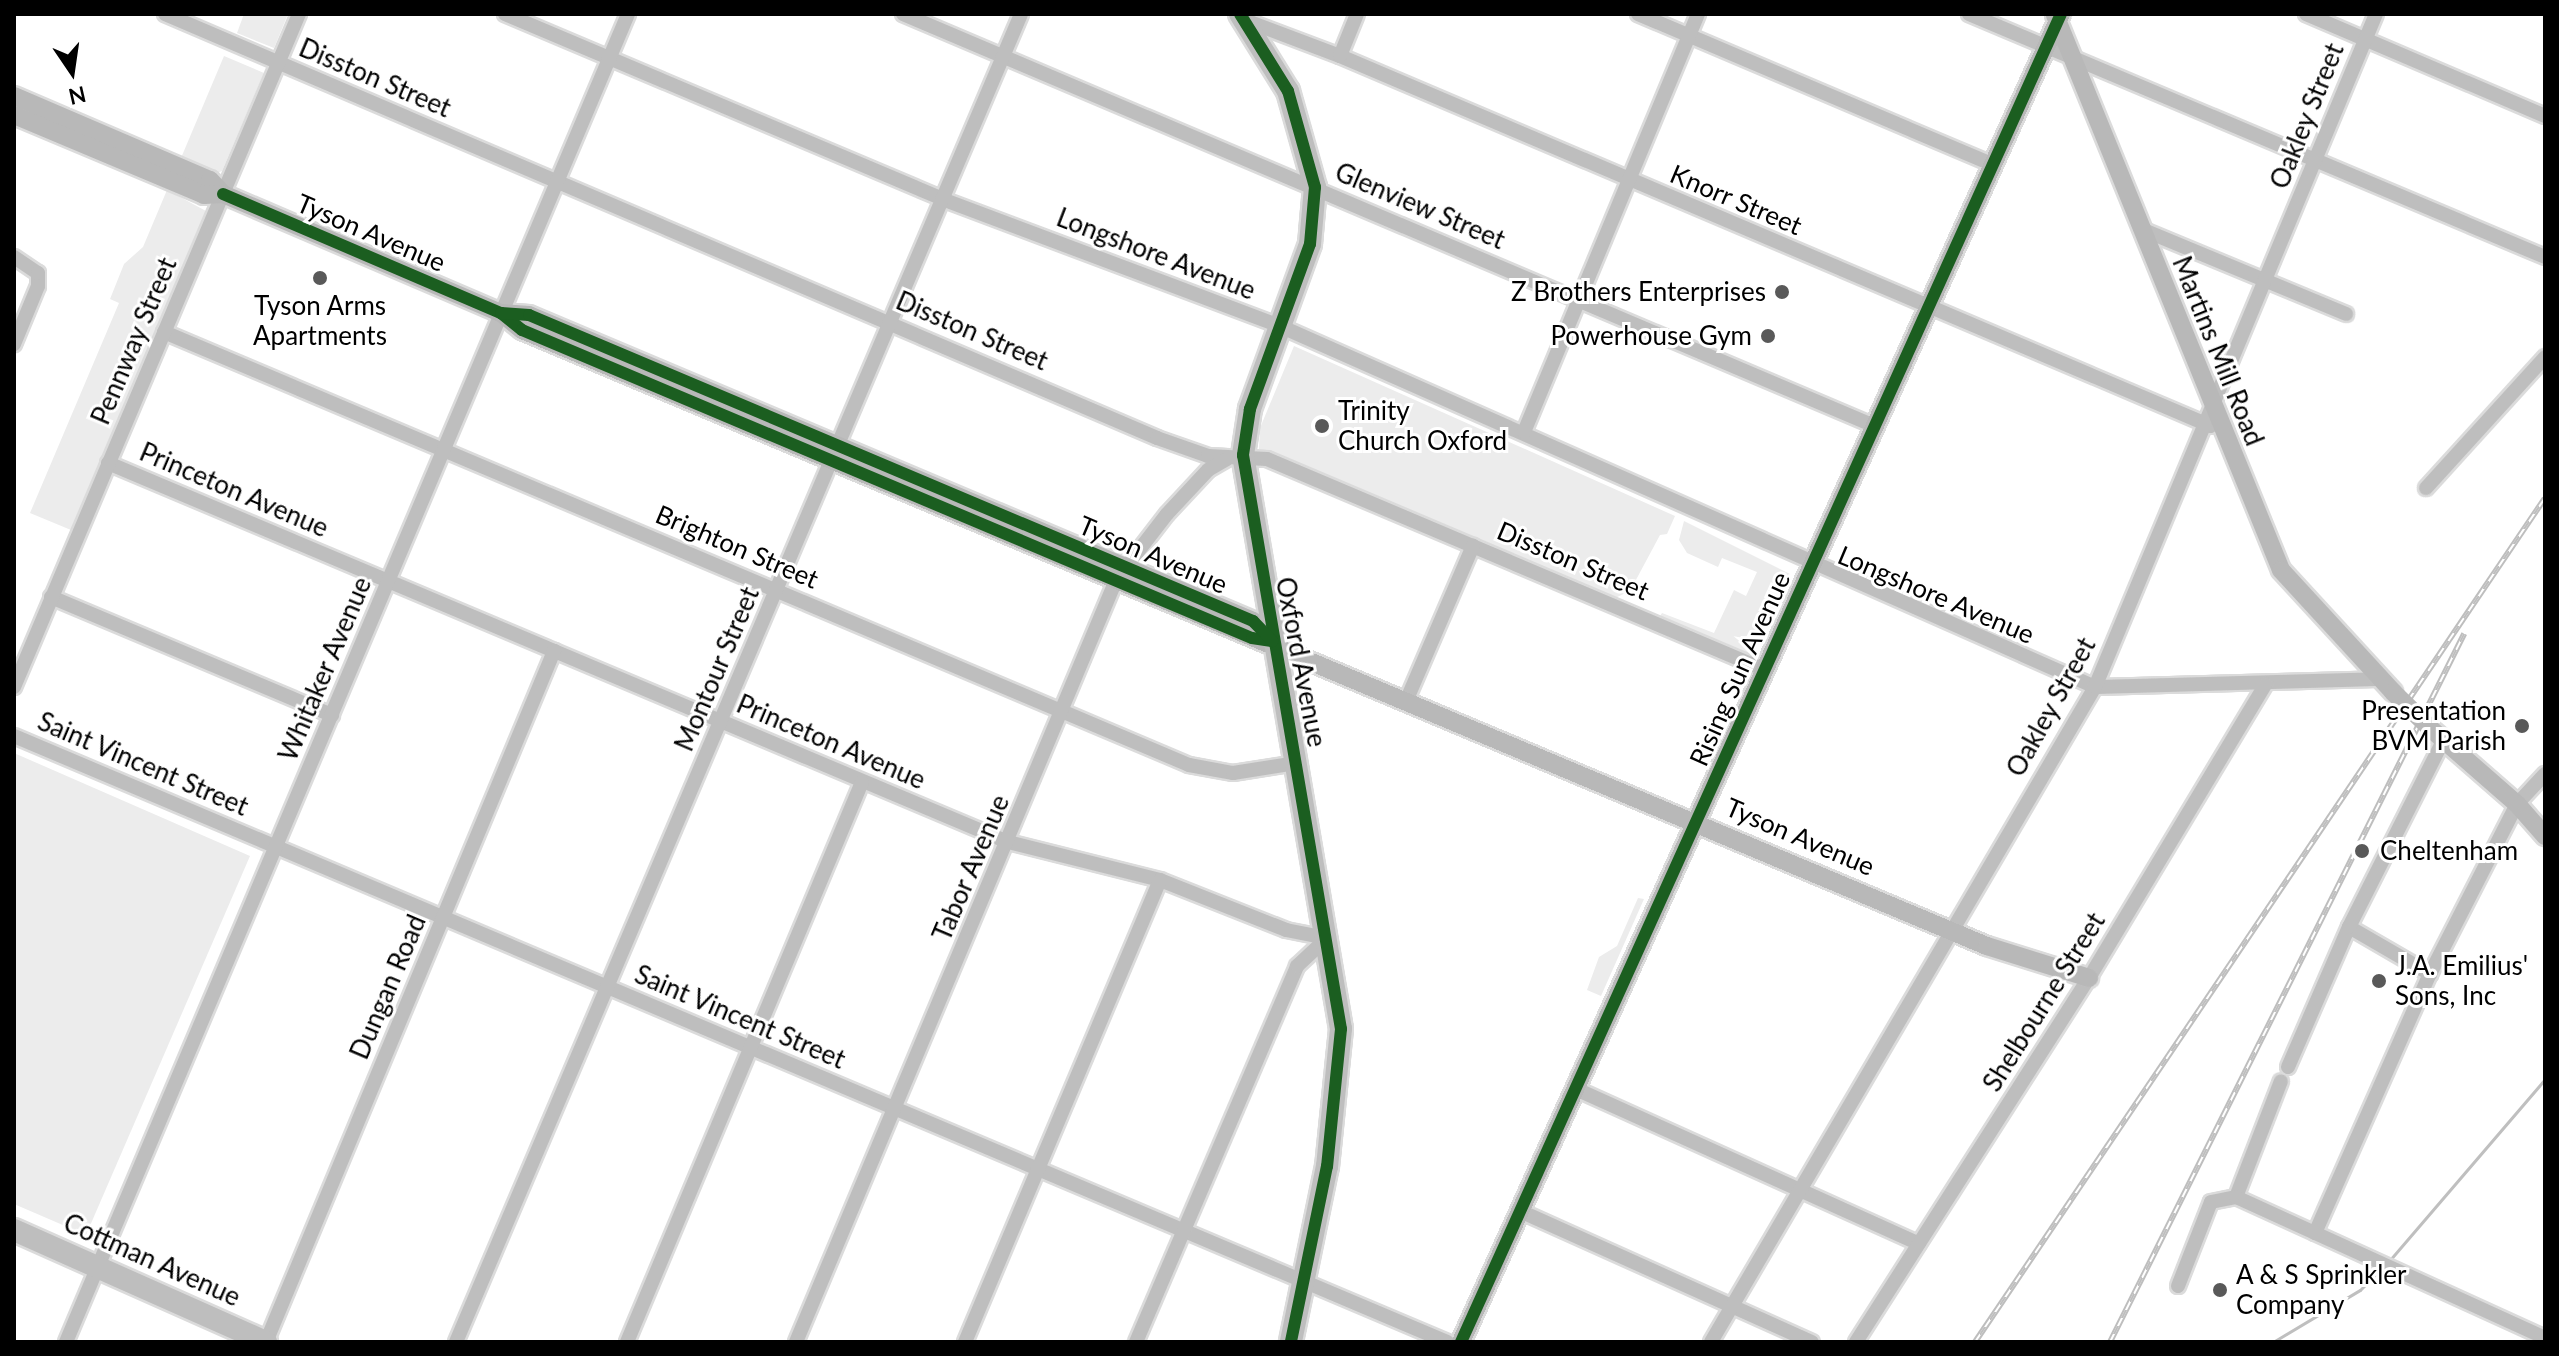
<!DOCTYPE html>
<html>
<head>
<meta charset="utf-8">
<style>
  body { margin:0 }
  #map { position:relative; width:2559px; height:1356px; overflow:hidden; background:#fff; font-family:Lato,sans-serif }
  div>[style] { position:absolute }
  .green>* { inset:0; background:#ececec }
  .stream>* { height:3px; margin:-1.5px; padding:0 1.5px; transform-origin:1.5px; border-radius:1.5px; background:#bfbfbf }
  .roads { filter:drop-shadow(2px 0 #dbdbdb) drop-shadow(-2px 0 #dbdbdb) drop-shadow(0 2px #dbdbdb) drop-shadow(0 -2px #dbdbdb) }
  .street>* { height:14px; margin:-7px; padding:0 7px; transform-origin:7px; border-radius:7px; background:#bebebe }
  .secondary>* { height:18px; margin:-9px; padding:0 9px; transform-origin:9px; border-radius:9px; background:#b8b8b8 }
  .primary>* { height:22px; margin:-11px; padding:0 11px; transform-origin:11px; border-radius:11px; background:#bebebe }
  .rail>* { height:6px; margin-top:-3px; transform-origin:0; background:repeating-linear-gradient(90deg,#fff 0 9px,#bebebe 0 18px); box-sizing:border-box; border-block:2px solid #bebebe }
  .secondary-bridge>* { height:18px; margin:-9px; padding:0 9px; transform-origin:9px; border-radius:9px; background:#b8b8b8 }
  .cycleway>* { height:12px; margin:-6px; padding:0 6px; transform-origin:6px; border-radius:6px; background:#1b5e20 }
  .dots>* { width:22px; height:22px; translate:-50% -50%; box-sizing:border-box; border:4px solid #fff; border-radius:50% }
  span { translate:-50% -50%; white-space:nowrap; text-align:center; line-height:1.15; -webkit-text-stroke:6px #fff; paint-order:stroke }
  .street-label { font-size:26px; color:#000 }
  .poi-label { font-size:26px; color:#000 }
  .right { translate:-100% -50%; text-align:right }
  .left { translate:0 -50%; text-align:left }
  .frame { position:absolute; inset:0; border:16px solid #000; pointer-events:none }
  .north { position:absolute; left:32px; top:32px; width:80px; height:80px; -webkit-text-stroke:6px #fff; paint-order:stroke; rotate:167deg; font-size:22px; font-weight:700; line-height:32px; text-align:center; color:#000 }
  .north::after { content:''; display:block; margin:auto; width:28px; height:36px; background:#000; clip-path:polygon(50% 0,100% 100%,50% 72%,0 100%) }
</style>
</head>
<body>
<div id="map">
  <div class="green">
    <div style="clip-path:polygon(244px 14px,288px 14px,274px 48px,237px 33px)"></div>
    <div style="clip-path:polygon(224px 56px,264px 73px,222px 171px,217px 173px,181px 158px)"></div>
    <div style="clip-path:polygon(167px 190px,206px 211px,71px 530px,30px 513px,119px 303px,110px 299px,124px 264px,143px 247px)"></div>
    <div style="clip-path:polygon(1294px 346px,1675px 516px,1667px 534px,1660px 535px,1630px 591px,1613px 599px,1259px 449px,1260px 428px)"></div>
    <div style="clip-path:polygon(1684px 521px,1790px 574px,1751px 658px,1658px 619px,1662px 613px,1714px 633px,1734px 590px,1746px 596px,1757px 572px,1722px 558px,1718px 567px,1687px 553px,1679px 540px)"></div>
    <div style="clip-path:polygon(14px 753px,250px 856px,86px 1235px,14px 1204px)"></div>
    <div style="clip-path:polygon(1638px 898px,1644px 899px,1601px 996px,1587px 990px,1599px 957px,1617px 946px)"></div>
  </div>
  <div class="stream">
    <div style="left:2389px;top:1261px;width:240px;rotate:-49.4deg"></div>
    <div style="left:2273px;top:1342px;width:101px;rotate:-30.9deg"></div>
    <div style="left:2360px;top:1290px;width:30px;rotate:-45deg"></div>
  </div>
  <div class="roads">
    <div class="street">
      <div style="left:165px;top:14px;width:1079px;rotate:23.14deg"></div>
      <div style="left:1157px;top:438px;width:54px;rotate:19.4deg"></div>
      <div style="left:1208px;top:456px;width:59px;rotate:2.9deg"></div>
      <div style="left:1267px;top:459px;width:541px;rotate:22.96deg"></div>
      <div style="left:505px;top:14px;width:475px;rotate:22.9deg"></div>
      <div style="left:942px;top:199px;width:363px;rotate:20.6deg"></div>
      <div style="left:1282px;top:327px;width:889px;rotate:23.88deg"></div>
      <div style="left:2095px;top:687px;width:284px;rotate:-1.6deg"></div>
      <div style="left:903px;top:14px;width:1053px;rotate:22.98deg"></div>
      <div style="left:1638px;top:14px;width:384px;rotate:23deg"></div>
      <div style="left:1969px;top:14px;width:625px;rotate:22.87deg"></div>
      <div style="left:2306px;top:14px;width:260px;rotate:23.1deg"></div>
      <div style="left:1242px;top:19px;width:105px;rotate:20.7deg"></div>
      <div style="left:1340px;top:56px;width:946px;rotate:23.02deg"></div>
      <div style="left:1340px;top:56px;width:45px;rotate:-68deg"></div>
      <div style="left:2141px;top:229px;width:222px;rotate:22.5deg"></div>
      <div style="left:14px;top:257px;width:29px;rotate:34deg"></div>
      <div style="left:38px;top:273px;width:13px;rotate:90deg"></div>
      <div style="left:38px;top:286px;width:63px;rotate:112.5deg"></div>
      <div style="left:164px;top:332px;width:1113px;rotate:22.9deg"></div>
      <div style="left:1189px;top:765px;width:45px;rotate:10.3deg"></div>
      <div style="left:1233px;top:773px;width:65px;rotate:-8.9deg"></div>
      <div style="left:1524px;top:432px;width:453px;rotate:-67.4deg"></div>
      <div style="left:108px;top:463px;width:977px;rotate:22.84deg"></div>
      <div style="left:1008px;top:842px;width:157px;rotate:14deg"></div>
      <div style="left:1160px;top:880px;width:136px;rotate:21.6deg"></div>
      <div style="left:1286px;top:930px;width:42px;rotate:11deg"></div>
      <div style="left:2426px;top:488px;width:177px;rotate:-47.7deg"></div>
      <div style="left:51px;top:597px;width:305px;rotate:22.8deg"></div>
      <div style="left:14px;top:687px;width:731px;rotate:-67.05deg"></div>
      <div style="left:1407px;top:699px;width:167px;rotate:-66.7deg"></div>
      <div style="left:14px;top:736px;width:1556px;rotate:22.92deg"></div>
      <div style="left:2349px;top:927px;width:94px;rotate:30.1deg"></div>
      <div style="left:2288px;top:1067px;width:153px;rotate:-66.5deg"></div>
      <div style="left:2349px;top:927px;width:208px;rotate:-63.2deg"></div>
      <div style="left:1576px;top:1089px;width:376px;rotate:24.3deg"></div>
      <div style="left:2236px;top:1197px;width:124px;rotate:-68.8deg"></div>
      <div style="left:1520px;top:1211px;width:320px;rotate:24.2deg"></div>
      <div style="left:2315px;top:1233px;width:283px;rotate:-66.1deg"></div>
      <div style="left:2430px;top:974px;width:191px;rotate:-62.9deg"></div>
      <div style="left:2517px;top:804px;width:41px;rotate:-47deg"></div>
      <div style="left:2178px;top:1286px;width:90px;rotate:-68.6deg"></div>
      <div style="left:2211px;top:1202px;width:25px;rotate:-11deg"></div>
      <div style="left:2236px;top:1197px;width:340px;rotate:24.5deg"></div>
      <div style="left:66px;top:1342px;width:1442px;rotate:-67.06deg"></div>
      <div style="left:266px;top:1342px;width:749px;rotate:-67.37deg"></div>
      <div style="left:456px;top:1342px;width:1443px;rotate:-66.95deg"></div>
      <div style="left:627px;top:1342px;width:607px;rotate:-67.23deg"></div>
      <div style="left:796px;top:1342px;width:826px;rotate:-67.22deg"></div>
      <div style="left:1116px;top:580px;width:83px;rotate:-52.3deg"></div>
      <div style="left:1167px;top:514px;width:60px;rotate:-47deg"></div>
      <div style="left:1208px;top:470px;width:22px;rotate:-30deg"></div>
      <div style="left:965px;top:1342px;width:501px;rotate:-67.12deg"></div>
      <div style="left:1136px;top:1342px;width:409px;rotate:-66.8deg"></div>
      <div style="left:1297px;top:966px;width:41px;rotate:-43deg"></div>
      <div style="left:1711px;top:1342px;width:759px;rotate:-59.62deg"></div>
      <div style="left:2095px;top:687px;width:729px;rotate:-67.34deg"></div>
      <div style="left:1856px;top:1342px;width:432px;rotate:-57.4deg"></div>
      <div style="left:2089px;top:978px;width:343px;rotate:-59deg"></div>
    </div>
    <div class="secondary">
      <div style="left:2055px;top:15px;width:599px;rotate:67.84deg"></div>
      <div style="left:2281px;top:570px;width:166px;rotate:47.4deg"></div>
      <div style="left:14px;top:96px;width:213px;rotate:23.2deg"></div>
      <div style="left:210px;top:180px;width:19px;rotate:47deg"></div>
      <div style="left:223px;top:194px;width:302px;rotate:23.2deg"></div>
      <div style="left:501px;top:313px;width:27px;rotate:39deg"></div>
      <div style="left:522px;top:330px;width:1589px;rotate:22.81deg"></div>
      <div style="left:1987px;top:946px;width:107px;rotate:17.4deg"></div>
      <div style="left:14px;top:115px;width:206px;rotate:22.8deg"></div>
      <div style="left:204px;top:195px;width:19px;rotate:-3deg"></div>
      <div style="left:501px;top:313px;width:28px;rotate:4deg"></div>
      <div style="left:529px;top:315px;width:786px;rotate:22.91deg"></div>
      <div style="left:1253px;top:621px;width:28px;rotate:46deg"></div>
      <div style="left:2431px;top:729px;width:114px;rotate:41.1deg"></div>
      <div style="left:2517px;top:804px;width:43px;rotate:48.8deg"></div>
      <div style="left:1461px;top:1342px;width:1457px;rotate:-65.69deg"></div>
    </div>
    <div class="primary">
      <div style="left:1240px;top:14px;width:91px;rotate:58.1deg"></div>
      <div style="left:1288px;top:91px;width:100px;rotate:74.3deg"></div>
      <div style="left:1315px;top:187px;width:57px;rotate:95deg"></div>
      <div style="left:1310px;top:244px;width:176px;rotate:110deg"></div>
      <div style="left:1250px;top:409px;width:47px;rotate:98.7deg"></div>
      <div style="left:1243px;top:455px;width:582px;rotate:80.31deg"></div>
      <div style="left:1341px;top:1029px;width:138px;rotate:95.8deg"></div>
      <div style="left:1327px;top:1166px;width:180px;rotate:101.6deg"></div>
      <div style="left:14px;top:1230px;width:276px;rotate:24deg"></div>
    </div>
  </div>
  <div class="rail">
    <div style="left:1975px;top:1342px;width:1018px;rotate:-55.97deg"></div>
    <div style="left:2110px;top:1342px;width:792px;rotate:-63.43deg"></div>
  </div>
  <div class="secondary-bridge">
    <div style="left:2393px;top:692px;width:53px;rotate:44.2deg"></div>
  </div>
  <div class="cycleway">
    <div style="left:1240px;top:14px;width:91px;rotate:58.1deg"></div>
    <div style="left:1288px;top:91px;width:100px;rotate:74.3deg"></div>
    <div style="left:1315px;top:187px;width:57px;rotate:95deg"></div>
    <div style="left:1310px;top:244px;width:176px;rotate:110deg"></div>
    <div style="left:1250px;top:409px;width:47px;rotate:98.7deg"></div>
    <div style="left:1243px;top:455px;width:582px;rotate:80.31deg"></div>
    <div style="left:1341px;top:1029px;width:138px;rotate:95.8deg"></div>
    <div style="left:1327px;top:1166px;width:180px;rotate:101.6deg"></div>
    <div style="left:223px;top:194px;width:302px;rotate:23.2deg"></div>
    <div style="left:501px;top:313px;width:27px;rotate:39deg"></div>
    <div style="left:522px;top:330px;width:792px;rotate:22.88deg"></div>
    <div style="left:1252px;top:638px;width:20px;rotate:9deg"></div>
    <div style="left:501px;top:313px;width:28px;rotate:4deg"></div>
    <div style="left:529px;top:315px;width:786px;rotate:22.91deg"></div>
    <div style="left:1253px;top:621px;width:28px;rotate:46deg"></div>
    <div style="left:1461px;top:1342px;width:1457px;rotate:-65.69deg"></div>
  </div>
  <div class="dots">
    <div style="left:320px;top:278px;background:#595959"></div>
    <div style="left:1782px;top:292px;background:#595959"></div>
    <div style="left:1768px;top:336px;background:#595959"></div>
    <div style="left:1322px;top:426px;background:#595959"></div>
    <div style="left:2522px;top:726px;background:#595959"></div>
    <div style="left:2362px;top:851px;background:#595959"></div>
    <div style="left:2379px;top:981px;background:#595959"></div>
    <div style="left:2220px;top:1290px;background:#595959"></div>
  </div>
  <div class="street-label">
    <span style="left:375px;top:78px;rotate:23deg">Disston Street</span>
    <span style="left:2307px;top:116px;rotate:-68deg">Oakley Street</span>
    <span style="left:1736px;top:200px;rotate:23deg">Knorr Street</span>
    <span style="left:1420px;top:206px;rotate:23deg">Glenview Street</span>
    <span style="left:371px;top:233px;rotate:23deg">Tyson Avenue</span>
    <span style="left:1156px;top:254px;rotate:21deg">Longshore Avenue</span>
    <span style="left:972px;top:331px;rotate:23deg">Disston Street</span>
    <span style="left:134px;top:341px;rotate:-67deg">Pennway Street</span>
    <span style="left:2218px;top:351px;rotate:68deg">Martins Mill Road</span>
    <span style="left:234px;top:490px;rotate:23deg">Princeton Avenue</span>
    <span style="left:737px;top:547px;rotate:23deg">Brighton Street</span>
    <span style="left:1153px;top:555px;rotate:23deg">Tyson Avenue</span>
    <span style="left:1573px;top:561px;rotate:23deg">Disston Street</span>
    <span style="left:1936px;top:595px;rotate:23deg">Longshore Avenue</span>
    <span style="left:1301px;top:662px;rotate:79deg">Oxford Avenue</span>
    <span style="left:325px;top:669px;rotate:-67deg">Whitaker Avenue</span>
    <span style="left:717px;top:669px;rotate:-67deg">Montour Street</span>
    <span style="left:1740px;top:669px;rotate:-66deg">Rising Sun Avenue</span>
    <span style="left:2051px;top:707px;rotate:-61deg">Oakley Street</span>
    <span style="left:831px;top:742px;rotate:23deg">Princeton Avenue</span>
    <span style="left:143px;top:764px;rotate:23deg">Saint Vincent Street</span>
    <span style="left:1800px;top:837px;rotate:23deg">Tyson Avenue</span>
    <span style="left:971px;top:868px;rotate:-67deg">Tabor Avenue</span>
    <span style="left:388px;top:987px;rotate:-67deg">Dungan Road</span>
    <span style="left:2044px;top:1002px;rotate:-58deg">Shelbourne Street</span>
    <span style="left:740px;top:1017px;rotate:23deg">Saint Vincent Street</span>
    <span style="left:152px;top:1260px;rotate:24deg">Cottman Avenue</span>
  </div>
  <div class="poi-label">
    <span class="right" style="left:1766px;top:292px">Z Brothers Enterprises</span>
    <span style="left:320px;top:321px">Tyson Arms<br>Apartments</span>
    <span class="right" style="left:1752px;top:336px">Powerhouse Gym</span>
    <span class="left" style="left:1338px;top:426px">Trinity<br>Church Oxford</span>
    <span class="right" style="left:2506px;top:726px">Presentation<br>BVM Parish</span>
    <span class="left" style="left:2380px;top:851px">Cheltenham</span>
    <span class="left" style="left:2395px;top:981px">J.A. Emilius'<br>Sons, Inc</span>
    <span class="left" style="left:2236px;top:1290px">A &amp; S Sprinkler<br>Company</span>
  </div>
  <div class="frame"></div>
  <div class="north">N</div>
</div>
</body>
</html>
